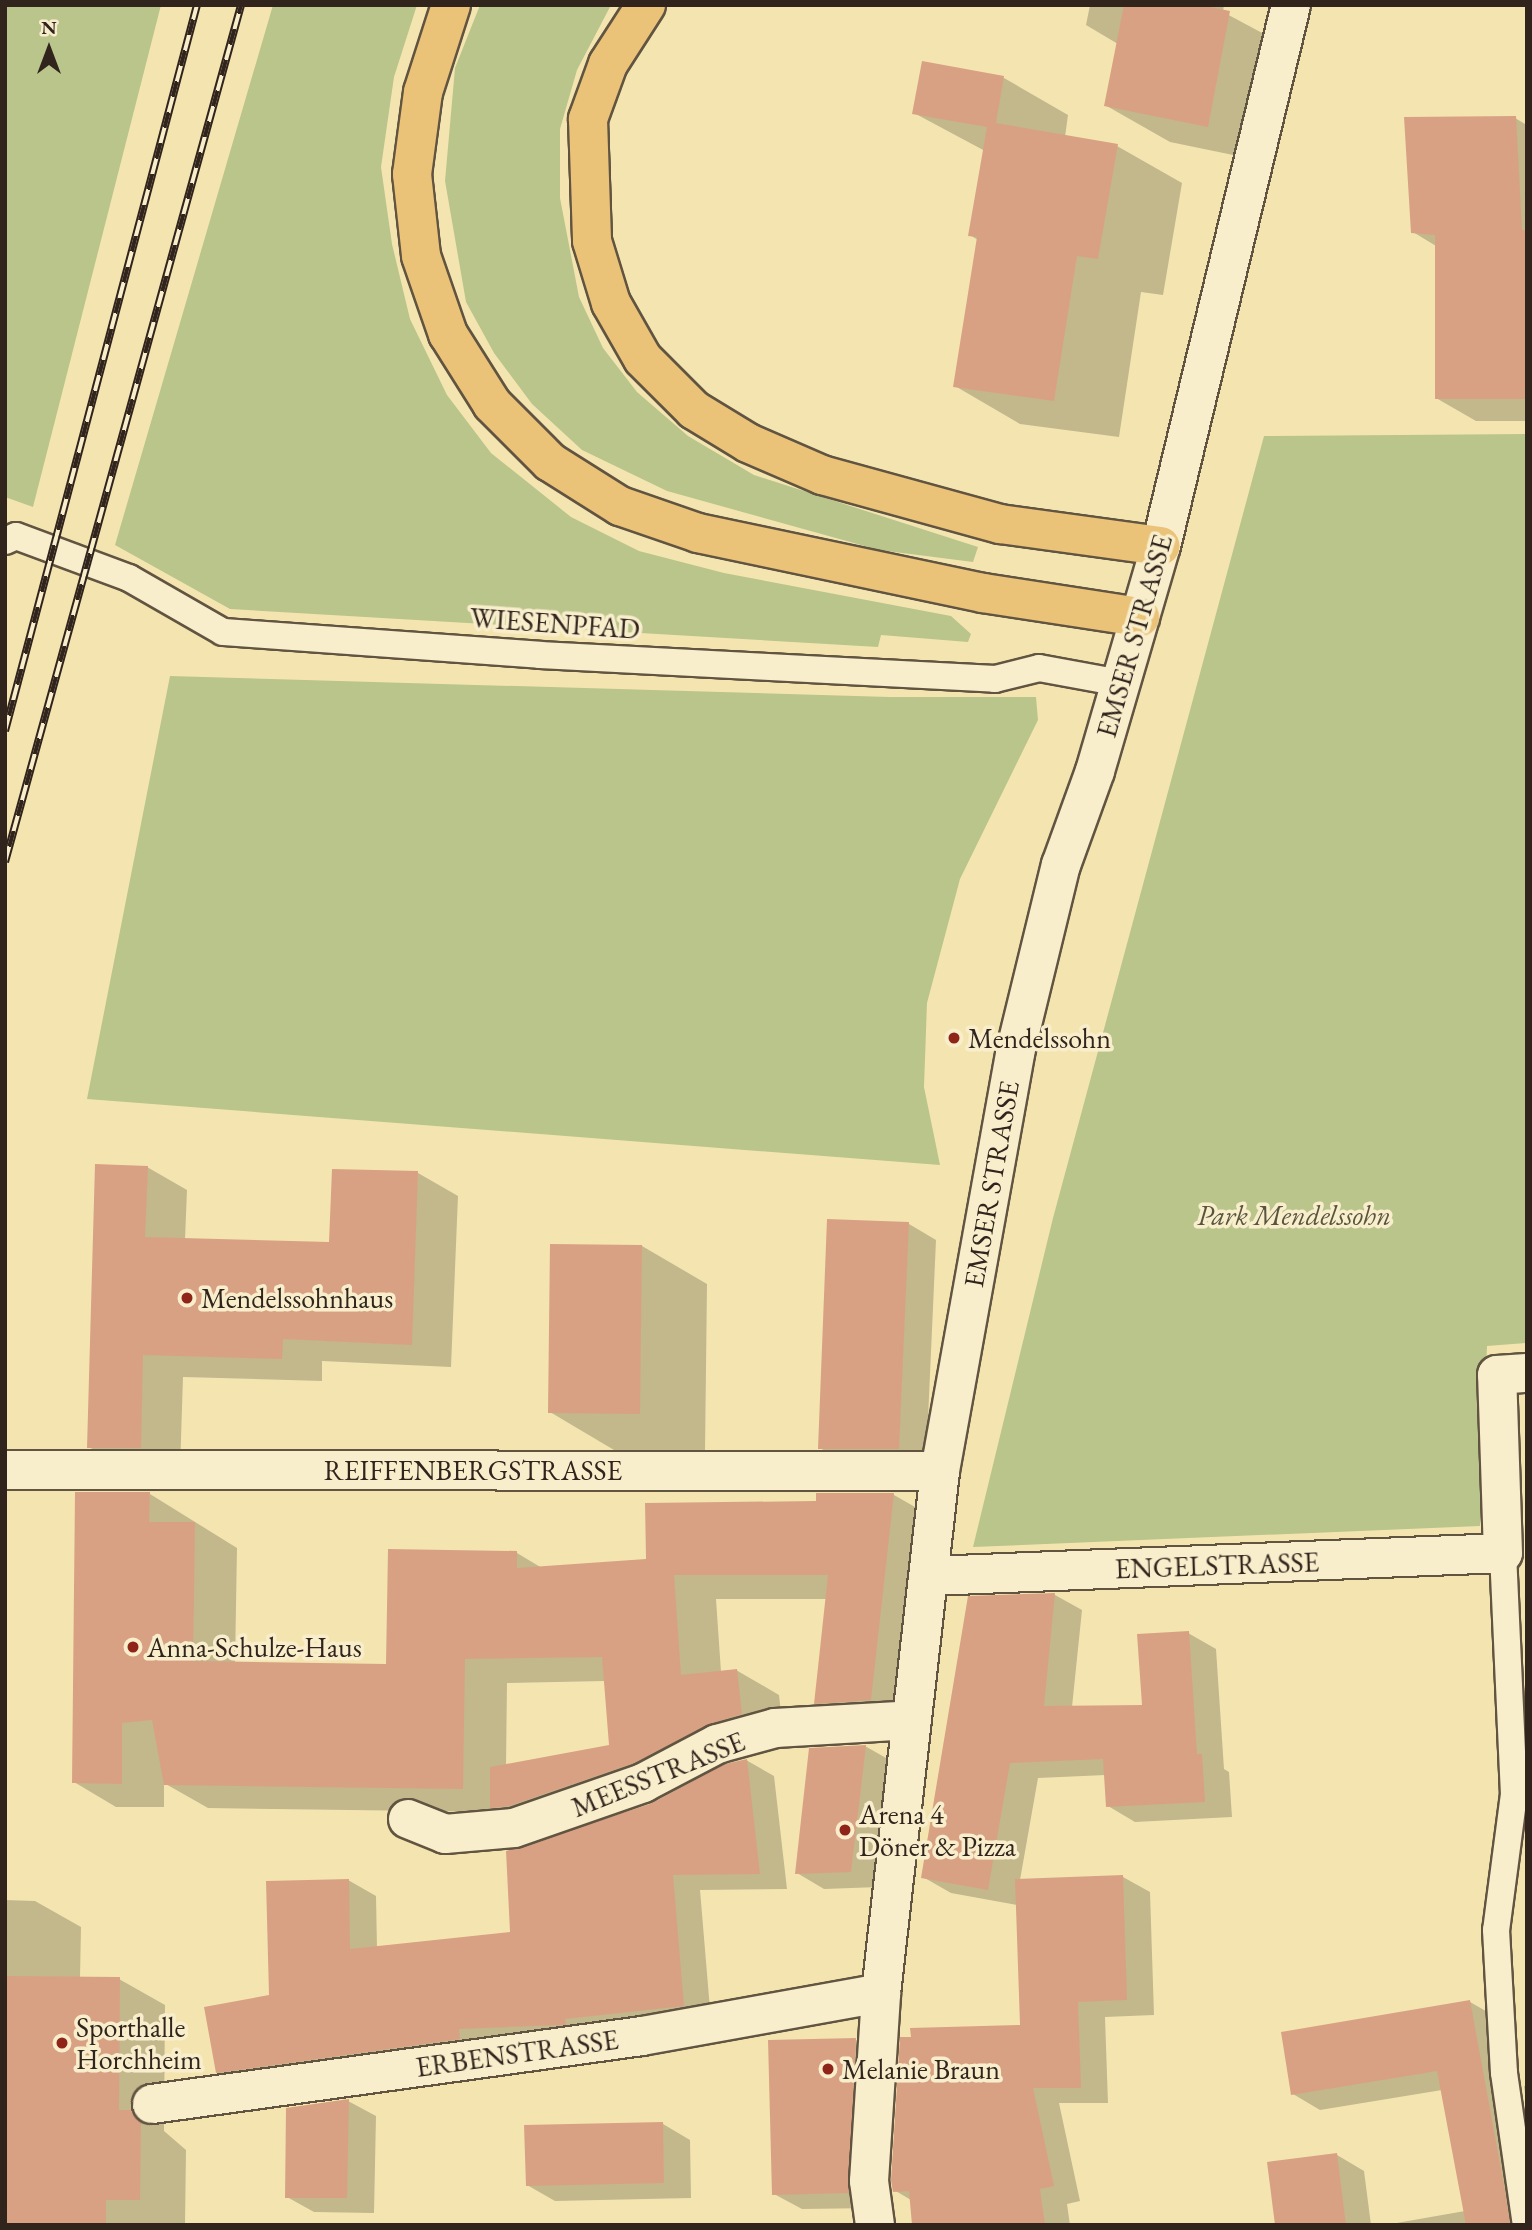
<!DOCTYPE html>
<html>
<head>
<meta charset="utf-8">
<style>
  body { margin:0 }
  #map { position:relative; width:1532px; height:2230px; overflow:hidden; background:#f4e5b0; font-family:"EB Garamond",serif }
  div>[style] { position:absolute }
  .green>* { inset:0; background:#bac58c }
  .shadow>* { inset:0; background:#0003 }
  .building>* { inset:0; background:#d9a183 }
  .roads { filter:drop-shadow(2px 0 #615441) drop-shadow(-2px 0 #615441) drop-shadow(0 2px #615441) drop-shadow(0 -2px #615441) }
  .lane>* { height:26px; margin:-13px; padding:0 13px; transform-origin:13px; border-radius:13px; background:#f8eecc }
  .street>* { height:38px; margin:-19px; padding:0 19px; transform-origin:19px; border-radius:19px; background:#f8eecc }
  .secondary>* { height:38px; margin:-19px; padding:0 19px; transform-origin:19px; border-radius:19px; background:#f8eecc }
  .highway>* { height:38px; margin:-19px; padding:0 19px; transform-origin:19px; border-radius:19px; background:#eac278 }
  .rail>* { height:8px; margin-top:-4px; transform-origin:0; background:repeating-linear-gradient(90deg,#f8eecc 0 16px,#30241c 0 32px); box-sizing:border-box; border-block:2px solid #30241c }
  .dots>* { width:19px; height:19px; translate:-50% -50%; box-sizing:border-box; border:4px solid #f8eecc; border-radius:50% }
  span { translate:-50% -50%; white-space:nowrap; text-align:center; line-height:1.15; -webkit-text-stroke:7px #f8eecc; paint-order:stroke }
  .street-label { font-size:28px; color:#30241c }
  .poi-label { font-size:28px; color:#30241c }
  .left { translate:0 -50%; text-align:left }
  .park-label { font-size:28px; color:#59543e; font-style:italic }
  .frame { position:absolute; inset:0; border:7px solid #30241c; pointer-events:none }
  .north { position:absolute; left:14px; top:14px; width:70px; height:70px; -webkit-text-stroke:5px #f8eecc; paint-order:stroke; rotate:0deg; font-size:19px; font-weight:700; line-height:28px; text-align:center; color:#30241c }
  .north::after { content:''; display:block; margin:auto; width:24px; height:32px; background:#30241c; clip-path:polygon(50% 0,100% 100%,50% 72%,0 100%) }
</style>
</head>
<body>
<div id="map">
  <div class="green">
    <div style="clip-path:polygon(5px 5px,161px 5px,33px 507px,5px 497px)"></div>
    <div style="clip-path:polygon(273px 5px,417px 5px,394px 77px,381px 167px,392px 244px,410px 319px,447px 395px,491px 453px,571px 517px,639px 551px,724px 573px,951px 616px,971px 634px,968px 642px,881px 635px,878px 647px,230px 609px,115px 545px)"></div>
    <div style="clip-path:polygon(480px 5px,611px 5px,577px 70px,560px 129px,560px 198px,579px 297px,603px 348px,637px 392px,688px 436px,754px 475px,978px 547px,973px 562px,879px 550px,667px 491px,582px 450px,532px 404px,494px 353px,466px 302px,445px 181px,455px 68px)"></div>
    <div style="clip-path:polygon(1527px 434px,1527px 1343px,1487px 1346px,1480px 1526px,973px 1547px,1053px 1218px,1264px 436px)"></div>
    <div style="clip-path:polygon(170px 676px,890px 697px,1036px 697px,1038px 720px,960px 879px,927px 1003px,924px 1087px,940px 1165px,87px 1099px)"></div>
  </div>
  <div class="shadow">
    <div style="clip-path:polygon(1090px 5px,1224px 5px,1223px 12px,1294px 50px,1272px 163px,1170px 142px,1105px 105px,1118px 44px,1086px 25px)"></div>
    <div style="clip-path:polygon(1004px 78px,1068px 115px,1065px 137px,1117px 146px,1182px 183px,1163px 295px,1141px 292px,1119px 437px,1020px 424px,955px 386px,978px 240px,970px 235px,985px 151px,914px 113px)"></div>
    <div style="clip-path:polygon(1515px 118px,1527px 125px,1527px 421px,1476px 421px,1436px 398px,1436px 246px,1413px 232px)"></div>
    <div style="clip-path:polygon(147px 1167px,187px 1190px,185px 1240px,331px 1244px,418px 1173px,458px 1196px,451px 1367px,322px 1361px,322px 1381px,183px 1377px,180px 1470px,129px 1470px,89px 1447px)"></div>
    <div style="clip-path:polygon(909px 1224px,936px 1240px,926px 1464px,847px 1464px,820px 1448px)"></div>
    <div style="clip-path:polygon(642px 1246px,707px 1284px,705px 1451px,614px 1450px,550px 1412px)"></div>
    <div style="clip-path:polygon(evenodd,150px 1494px,237px 1548px,235px 1664px,388px 1666px,517px 1553px,542px 1568px,648px 1560px,817px 1503px,818px 1494px,894px 1495px,936px 1519px,913px 1724px,858px 1727px,816px 1703px,827px 1599px,716px 1599px,721px 1672px,736px 1670px,779px 1695px,784px 1739px,501px 1812px,208px 1808px,164px 1783px,164px 1807px,116px 1807px,74px 1782px,150px 1494px,605px 1681px,611px 1747px,506px 1766px,507px 1683px,605px 1681px)"></div>
    <div style="clip-path:polygon(1055px 1595px,1082px 1610px,1072px 1707px,1144px 1707px,1188px 1633px,1216px 1649px,1224px 1769px,1229px 1772px,1232px 1817px,1135px 1822px,1108px 1806px,1106px 1775px,1038px 1778px,1020px 1880px,1123px 1877px,1150px 1892px,1154px 2015px,1105px 2017px,1108px 2103px,1059px 2103px,1080px 2201px,1067px 2204px,1070px 2225px,914px 2225px,911px 2200px,894px 2190px,1022px 2026px,1017px 1905px,951px 1893px,923px 1877px,970px 1598px)"></div>
    <div style="clip-path:polygon(865px 1746px,893px 1762px,879px 1887px,824px 1889px,797px 1873px)"></div>
    <div style="clip-path:polygon(746px 1760px,774px 1776px,787px 1889px,700px 1890px,711px 2021px,245px 2088px,217px 2072px,348px 1880px,376px 1896px,377px 1948px,512px 1933px,651px 1805px)"></div>
    <div style="clip-path:polygon(5px 1900px,35px 1901px,81px 1927px,80px 1978px,119px 1979px,165px 2005px,164px 2131px,186px 2150px,185px 2225px,5px 2225px)"></div>
    <div style="clip-path:polygon(1470px 2002px,1498px 2018px,1527px 2225px,1385px 2225px,1465px 2211px,1442px 2090px,1320px 2110px,1293px 2094px)"></div>
    <div style="clip-path:polygon(856px 2040px,883px 2056px,876px 2208px,802px 2209px,774px 2194px)"></div>
    <div style="clip-path:polygon(1524px 2086px,1527px 2086px,1527px 2108px)"></div>
    <div style="clip-path:polygon(348px 2101px,376px 2116px,374px 2213px,314px 2212px,287px 2197px)"></div>
    <div style="clip-path:polygon(663px 2124px,690px 2140px,691px 2198px,555px 2201px,527px 2185px)"></div>
    <div style="clip-path:polygon(1337px 2155px,1364px 2171px,1371px 2225px,1276px 2225px)"></div>
  </div>
  <div class="building">
    <div style="clip-path:polygon(1124px 5px,1200px 5px,1230px 11px,1208px 127px,1104px 106px)"></div>
    <div style="clip-path:polygon(922px 61px,1004px 76px,996px 123px,1118px 144px,1098px 259px,1077px 256px,1054px 401px,953px 387px,977px 237px,968px 236px,987px 127px,912px 114px)"></div>
    <div style="clip-path:polygon(1516px 116px,1522px 230px,1527px 230px,1527px 399px,1435px 399px,1435px 235px,1411px 233px,1404px 117px)"></div>
    <div style="clip-path:polygon(95px 1164px,148px 1166px,145px 1237px,329px 1242px,332px 1169px,418px 1171px,412px 1345px,283px 1339px,282px 1359px,143px 1355px,141px 1448px,87px 1448px)"></div>
    <div style="clip-path:polygon(827px 1219px,909px 1222px,899px 1449px,818px 1449px)"></div>
    <div style="clip-path:polygon(550px 1244px,642px 1245px,640px 1414px,548px 1413px)"></div>
    <div style="clip-path:polygon(75px 1492px,150px 1492px,149px 1522px,195px 1522px,193px 1661px,386px 1664px,388px 1549px,517px 1551px,517px 1568px,646px 1559px,645px 1503px,816px 1501px,816px 1493px,894px 1493px,871px 1700px,814px 1704px,828px 1575px,674px 1575px,681px 1675px,737px 1669px,742px 1714px,707px 1725px,634px 1763px,509px 1806px,490px 1808px,490px 1767px,609px 1745px,602px 1657px,465px 1659px,463px 1789px,164px 1785px,152px 1720px,122px 1723px,122px 1784px,72px 1783px)"></div>
    <div style="clip-path:polygon(1055px 1593px,1044px 1706px,1142px 1705px,1137px 1634px,1189px 1631px,1197px 1754px,1202px 1754px,1205px 1802px,1106px 1807px,1103px 1759px,1010px 1763px,988px 1890px,921px 1878px,968px 1596px)"></div>
    <div style="clip-path:polygon(866px 1745px,851px 1872px,795px 1874px,809px 1748px)"></div>
    <div style="clip-path:polygon(747px 1759px,760px 1874px,673px 1875px,684px 2006px,565px 2019px,566px 2025px,560px 2025px,459px 2029px,460px 2039px,216px 2073px,204px 2007px,269px 1995px,266px 1881px,349px 1879px,350px 1949px,510px 1932px,506px 1851px,650px 1804px,725px 1764px)"></div>
    <div style="clip-path:polygon(1123px 1875px,1127px 2000px,1078px 2002px,1081px 2088px,1033px 2088px,1054px 2186px,1040px 2189px,1045px 2225px,912px 2225px,909px 2191px,893px 2192px,891px 2180px,900px 2037px,911px 2037px,910px 2028px,1020px 2025px,1015px 1879px)"></div>
    <div style="clip-path:polygon(5px 1976px,120px 1977px,119px 2110px,131px 2110px,141px 2122px,140px 2200px,106px 2200px,106px 2225px,5px 2225px)"></div>
    <div style="clip-path:polygon(1470px 2000px,1506px 2197px,1510px 2225px,1466px 2225px,1437px 2071px,1291px 2095px,1281px 2032px)"></div>
    <div style="clip-path:polygon(856px 2038px,849px 2193px,772px 2195px,768px 2040px)"></div>
    <div style="clip-path:polygon(349px 2099px,347px 2198px,285px 2198px,286px 2108px)"></div>
    <div style="clip-path:polygon(663px 2122px,664px 2183px,526px 2186px,524px 2125px)"></div>
    <div style="clip-path:polygon(1337px 2153px,1346px 2225px,1275px 2225px,1267px 2162px)"></div>
  </div>
  <div class="roads">
    <div class="lane">
      <div style="left:5px;top:541px;width:12px;rotate:-24deg"></div>
      <div style="left:16px;top:536px;width:121px;rotate:20.4deg"></div>
      <div style="left:129px;top:578px;width:108px;rotate:29.9deg"></div>
      <div style="left:223px;top:632px;width:318px;rotate:4.1deg"></div>
      <div style="left:540px;top:655px;width:456px;rotate:3deg"></div>
      <div style="left:995px;top:679px;width:45px;rotate:-14deg"></div>
      <div style="left:1039px;top:668px;width:83px;rotate:10.4deg"></div>
      <div style="left:1503px;top:1553px;width:241px;rotate:87.4deg"></div>
      <div style="left:1514px;top:1794px;width:137px;rotate:97.5deg"></div>
      <div style="left:1496px;top:1930px;width:143px;rotate:86.8deg"></div>
      <div style="left:1504px;top:2073px;width:154px;rotate:81.8deg"></div>
    </div>
    <div class="street">
      <div style="left:5px;top:1470px;width:935px;rotate:0.06deg"></div>
      <div style="left:931px;top:1576px;width:572px;rotate:-2.3deg"></div>
      <div style="left:1503px;top:1553px;width:178px;rotate:-91.9deg"></div>
      <div style="left:1497px;top:1375px;width:30px;rotate:-4deg"></div>
      <div style="left:408px;top:1819px;width:40px;rotate:22deg"></div>
      <div style="left:445px;top:1834px;width:69px;rotate:-5deg"></div>
      <div style="left:514px;top:1828px;width:137px;rotate:-19.2deg"></div>
      <div style="left:643px;top:1783px;width:84px;rotate:-27.8deg"></div>
      <div style="left:717px;top:1744px;width:60px;rotate:-15.4deg"></div>
      <div style="left:775px;top:1728px;width:137px;rotate:-3.3deg"></div>
      <div style="left:152px;top:2104px;width:495px;rotate:-7.9deg"></div>
      <div style="left:642px;top:2036px;width:243px;rotate:-10.2deg"></div>
    </div>
    <div class="secondary">
      <div style="left:875px;top:2225px;width:44px;rotate:-97.8deg"></div>
      <div style="left:869px;top:2181px;width:188px;rotate:-86.3deg"></div>
      <div style="left:881px;top:1993px;width:525px;rotate:-83.55deg"></div>
      <div style="left:940px;top:1471px;width:425px;rotate:-79.8deg"></div>
      <div style="left:1015px;top:1053px;width:194px;rotate:-76.3deg"></div>
      <div style="left:1061px;top:865px;width:100px;rotate:-70.1deg"></div>
      <div style="left:1095px;top:771px;width:234px;rotate:-73.7deg"></div>
      <div style="left:1161px;top:546px;width:556px;rotate:-76.49deg"></div>
    </div>
    <div class="highway">
      <div style="left:451px;top:5px;width:91px;rotate:107.8deg"></div>
      <div style="left:423px;top:92px;width:83px;rotate:97.6deg"></div>
      <div style="left:412px;top:174px;width:82px;rotate:83.7deg"></div>
      <div style="left:421px;top:256px;width:83px;rotate:70.9deg"></div>
      <div style="left:448px;top:334px;width:83px;rotate:57.8deg"></div>
      <div style="left:492px;top:404px;width:82px;rotate:45deg"></div>
      <div style="left:550px;top:462px;width:83px;rotate:32.2deg"></div>
      <div style="left:620px;top:506px;width:83px;rotate:19.1deg"></div>
      <div style="left:698px;top:533px;width:291px;rotate:11.9deg"></div>
      <div style="left:983px;top:593px;width:159px;rotate:8.7deg"></div>
      <div style="left:646px;top:5px;width:70px;rotate:122.8deg"></div>
      <div style="left:608px;top:64px;width:59px;rotate:110deg"></div>
      <div style="left:588px;top:119px;width:122px;rotate:88.1deg"></div>
      <div style="left:592px;top:241px;width:65px;rotate:73deg"></div>
      <div style="left:611px;top:303px;width:64px;rotate:60.3deg"></div>
      <div style="left:643px;top:359px;width:72px;rotate:45deg"></div>
      <div style="left:694px;top:410px;width:63px;rotate:31.4deg"></div>
      <div style="left:748px;top:443px;width:81px;rotate:23.4deg"></div>
      <div style="left:822px;top:475px;width:185px;rotate:15.4deg"></div>
      <div style="left:1000px;top:524px;width:162px;rotate:7.8deg"></div>
    </div>
  </div>
  <div class="rail">
    <div style="left:5px;top:731px;width:751px;rotate:-75.19deg"></div>
    <div style="left:5px;top:862px;width:889px;rotate:-74.6deg"></div>
  </div>
  <div class="dots">
    <div style="left:954px;top:1038px;background:#8f2418"></div>
    <div style="left:187px;top:1298px;background:#8f2418"></div>
    <div style="left:133px;top:1647px;background:#8f2418"></div>
    <div style="left:845px;top:1830px;background:#8f2418"></div>
    <div style="left:62px;top:2043px;background:#8f2418"></div>
    <div style="left:828px;top:2069px;background:#8f2418"></div>
  </div>
  <div class="street-label">
    <span style="left:555px;top:623px;rotate:4deg">WIESENPFAD</span>
    <span style="left:1134px;top:636px;rotate:-74deg">EMSER STRASSE</span>
    <span style="left:991px;top:1184px;rotate:-80deg">EMSER STRASSE</span>
    <span style="left:473px;top:1470px">REIFFENBERGSTRASSE</span>
    <span style="left:1217px;top:1565px;rotate:-2deg">ENGELSTRASSE</span>
    <span style="left:658px;top:1774px;rotate:-22deg">MEESSTRASSE</span>
    <span style="left:517px;top:2053px;rotate:-8deg">ERBENSTRASSE</span>
  </div>
  <div class="poi-label">
    <span class="left" style="left:968px;top:1038px">Mendelssohn</span>
    <span class="left" style="left:201px;top:1298px">Mendelssohnhaus</span>
    <span class="left" style="left:147px;top:1647px">Anna-Schulze-Haus</span>
    <span class="left" style="left:859px;top:1830px">Arena 4<br>Döner &amp; Pizza</span>
    <span class="left" style="left:76px;top:2043px">Sporthalle<br>Horchheim</span>
    <span class="left" style="left:842px;top:2069px">Melanie Braun</span>
  </div>
  <div class="park-label">
    <span style="left:1294px;top:1215px">Park Mendelssohn</span>
  </div>
  <div class="frame"></div>
  <div class="north">N</div>
</div>
</body>
</html>
